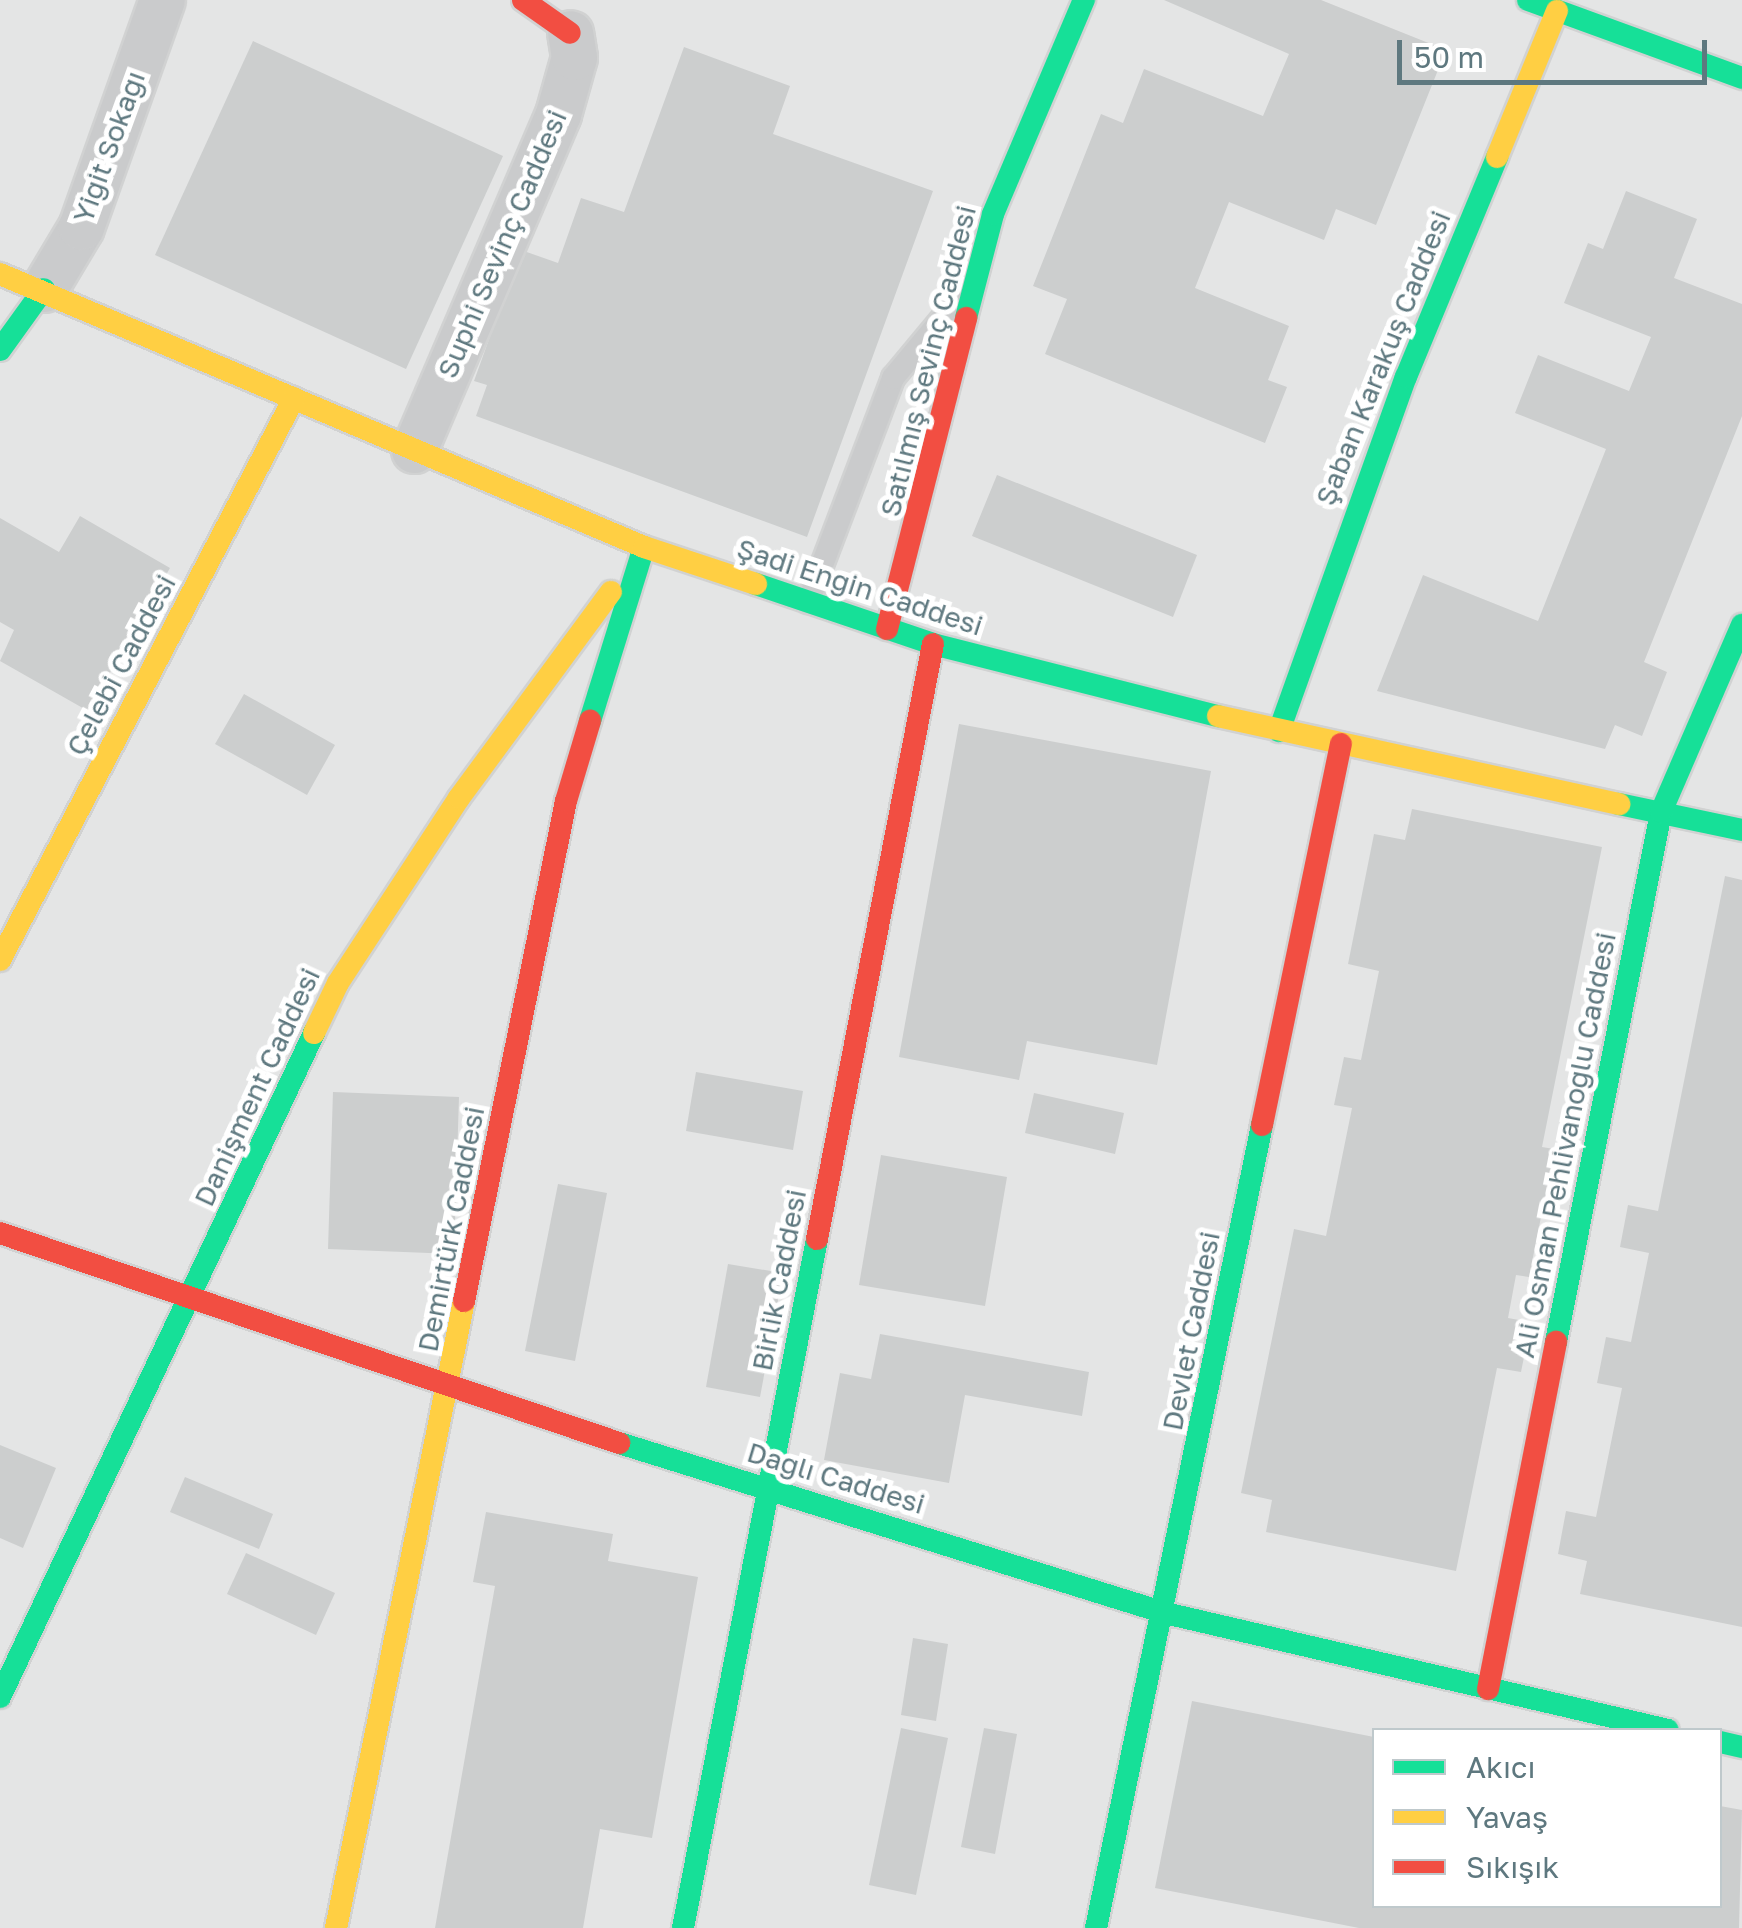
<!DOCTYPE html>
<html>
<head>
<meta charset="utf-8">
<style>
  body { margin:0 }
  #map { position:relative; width:1742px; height:1928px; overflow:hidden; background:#f5f4f2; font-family:"Golos Text",sans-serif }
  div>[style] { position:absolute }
  .built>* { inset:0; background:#e4e5e5 }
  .building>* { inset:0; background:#cccece }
  .roads { filter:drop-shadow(2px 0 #d1d2d2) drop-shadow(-2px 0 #d1d2d2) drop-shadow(0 2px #d1d2d2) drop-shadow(0 -2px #d1d2d2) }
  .lane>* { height:22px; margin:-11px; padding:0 11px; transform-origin:11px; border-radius:11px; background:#cacbcc }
  .street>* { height:45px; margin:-22.5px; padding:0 22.5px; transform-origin:22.5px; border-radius:22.5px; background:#cacbcc }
  .fast>* { height:22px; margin:-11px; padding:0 11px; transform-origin:11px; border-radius:11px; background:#16e098 }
  .slow>* { height:22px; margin:-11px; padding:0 11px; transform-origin:11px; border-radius:11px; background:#ffcf43 }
  .jam>* { height:22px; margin:-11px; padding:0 11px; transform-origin:11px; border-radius:11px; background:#f24e42 }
  span { translate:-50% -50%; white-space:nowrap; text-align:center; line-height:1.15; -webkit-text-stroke:10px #fff; paint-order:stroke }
  .street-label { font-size:28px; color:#5e787f }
  .legend { position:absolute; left:1372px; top:1728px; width:350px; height:180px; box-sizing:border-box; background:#fff; border:2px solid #bfc9cc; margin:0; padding:12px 18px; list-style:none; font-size:30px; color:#5e787f }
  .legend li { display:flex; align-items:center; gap:20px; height:50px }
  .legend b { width:50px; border:2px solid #bfc9cc }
  .scale { position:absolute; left:1397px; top:40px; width:310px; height:45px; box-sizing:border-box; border:5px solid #5e787f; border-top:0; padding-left:12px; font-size:30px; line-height:35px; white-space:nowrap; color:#5e787f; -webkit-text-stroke:8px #fff; paint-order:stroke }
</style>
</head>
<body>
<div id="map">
  <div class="built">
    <div style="clip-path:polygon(evenodd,0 0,1742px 0,1742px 1928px,0 1928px,0 0,1374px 1730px,1720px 1730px,1720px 1906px,1374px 1906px,1374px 1730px)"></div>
  </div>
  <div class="building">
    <div style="clip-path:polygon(1164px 0,1321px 0,1446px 50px,1376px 225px,1336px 209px,1324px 240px,1229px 202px,1195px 288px,1289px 326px,1268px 380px,1287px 387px,1265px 443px,1045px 354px,1067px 299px,1033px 286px,1101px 114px,1123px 123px,1144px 69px,1263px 116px,1289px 54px)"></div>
    <div style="clip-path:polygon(253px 41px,503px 156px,406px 369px,155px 255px)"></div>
    <div style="clip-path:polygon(684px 47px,790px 86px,773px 134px,933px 191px,807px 537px,476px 416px,487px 385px,474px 381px,521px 250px,558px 263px,581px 198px,624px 212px)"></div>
    <div style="clip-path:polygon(1626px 191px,1697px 219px,1674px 278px,1742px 304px,1742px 416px,1644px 662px,1667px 672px,1642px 736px,1615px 725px,1605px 749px,1377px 691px,1423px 575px,1538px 621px,1606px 449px,1515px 413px,1538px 355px,1629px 391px,1651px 337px,1564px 303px,1588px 243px,1603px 249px)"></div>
    <div style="clip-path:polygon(997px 475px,1197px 555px,1173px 617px,972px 536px)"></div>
    <div style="clip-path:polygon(80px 516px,170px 568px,88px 711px,0 661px,14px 630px,0 622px,0 518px,59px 552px)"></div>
    <div style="clip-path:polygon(244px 694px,335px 745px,307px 795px,215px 744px)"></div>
    <div style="clip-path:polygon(959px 724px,1211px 771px,1157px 1065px,1027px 1041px,1019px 1080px,899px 1057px)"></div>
    <div style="clip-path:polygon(1412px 809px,1602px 847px,1542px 1147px,1554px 1149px,1546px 1192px,1529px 1277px,1516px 1275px,1508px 1318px,1531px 1322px,1521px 1372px,1497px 1368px,1456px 1571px,1266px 1532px,1272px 1500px,1241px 1493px,1294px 1229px,1326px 1236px,1335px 1192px,1352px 1108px,1334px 1105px,1344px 1057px,1361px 1060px,1379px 971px,1348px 964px,1374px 834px,1405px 840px)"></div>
    <div style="clip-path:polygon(1725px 876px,1742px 880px,1742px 1627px,1580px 1594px,1587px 1561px,1558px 1554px,1566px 1511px,1596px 1517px,1622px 1388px,1597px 1383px,1606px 1337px,1631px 1342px,1649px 1253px,1620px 1247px,1628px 1205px,1658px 1211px)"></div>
    <div style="clip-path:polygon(696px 1072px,803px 1091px,793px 1150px,686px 1131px)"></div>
    <div style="clip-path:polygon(333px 1092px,459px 1097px,454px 1254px,328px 1249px)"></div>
    <div style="clip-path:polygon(1034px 1093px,1124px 1113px,1115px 1154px,1025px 1133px)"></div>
    <div style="clip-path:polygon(881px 1155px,1007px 1177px,985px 1306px,859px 1285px)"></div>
    <div style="clip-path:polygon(558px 1184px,607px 1193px,575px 1361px,525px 1351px)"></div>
    <div style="clip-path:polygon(728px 1264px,783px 1273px,760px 1397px,706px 1387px)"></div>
    <div style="clip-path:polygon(880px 1334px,1089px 1372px,1082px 1416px,965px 1395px,949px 1483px,824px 1460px,840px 1373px,871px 1379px)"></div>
    <div style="clip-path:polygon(0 1445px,56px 1468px,23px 1548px,0 1538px)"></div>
    <div style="clip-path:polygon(185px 1477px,273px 1514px,259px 1549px,170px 1512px)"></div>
    <div style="clip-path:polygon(486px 1512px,613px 1534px,608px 1561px,698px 1577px,652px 1838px,600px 1829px,583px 1928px,435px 1928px,495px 1586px,473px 1582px)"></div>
    <div style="clip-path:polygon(246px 1553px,335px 1593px,316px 1635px,227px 1594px)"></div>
    <div style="clip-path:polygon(913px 1638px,948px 1644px,936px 1721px,901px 1715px)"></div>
    <div style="clip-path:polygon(1192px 1701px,1374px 1737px,1374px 1906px,1720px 1906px,1720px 1806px,1742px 1810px,1739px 1928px,1359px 1928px,1155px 1888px)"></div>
    <div style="clip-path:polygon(901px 1728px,948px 1738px,916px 1895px,869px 1885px)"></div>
    <div style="clip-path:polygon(984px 1728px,1017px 1734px,995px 1854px,961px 1847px)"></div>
  </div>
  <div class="roads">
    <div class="lane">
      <div style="left:808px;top:602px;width:240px;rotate:-69.2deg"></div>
      <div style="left:893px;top:378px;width:102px;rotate:-50.2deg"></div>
    </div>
    <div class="street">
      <div style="left:44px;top:289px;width:72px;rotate:-59.2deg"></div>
      <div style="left:81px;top:227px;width:241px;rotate:-70.4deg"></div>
      <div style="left:414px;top:450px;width:366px;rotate:-66.8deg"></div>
      <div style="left:558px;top:114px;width:59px;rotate:-74.3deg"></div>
      <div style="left:574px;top:57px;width:24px;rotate:-99deg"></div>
    </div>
    <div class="fast">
      <div style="left:1528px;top:0;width:228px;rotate:20deg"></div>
      <div style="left:966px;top:318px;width:107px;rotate:-75.4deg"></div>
      <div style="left:993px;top:214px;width:233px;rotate:-67deg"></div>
      <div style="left:0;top:350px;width:75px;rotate:-54.2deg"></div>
      <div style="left:756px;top:584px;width:187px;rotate:18.7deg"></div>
      <div style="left:933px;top:644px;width:294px;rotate:14.2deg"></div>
      <div style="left:590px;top:721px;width:182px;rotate:-72.8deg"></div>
      <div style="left:1279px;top:731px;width:376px;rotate:-70.3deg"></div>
      <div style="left:1406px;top:377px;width:238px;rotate:-67.5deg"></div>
      <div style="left:1619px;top:804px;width:126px;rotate:11.9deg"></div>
      <div style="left:1556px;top:1342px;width:540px;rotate:-78.79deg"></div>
      <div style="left:1661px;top:812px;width:204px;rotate:-66.6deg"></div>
      <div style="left:619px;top:1443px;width:572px;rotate:17.29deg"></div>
      <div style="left:1165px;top:1613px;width:516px;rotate:13.09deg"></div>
      <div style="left:0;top:1697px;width:735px;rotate:-64.69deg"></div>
      <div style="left:1720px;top:1742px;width:23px;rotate:13deg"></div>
      <div style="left:683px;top:1928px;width:702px;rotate:-78.99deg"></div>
      <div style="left:1096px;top:1928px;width:820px;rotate:-78.32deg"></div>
    </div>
    <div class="slow">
      <div style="left:1497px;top:157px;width:158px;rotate:-67.7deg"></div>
      <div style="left:0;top:274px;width:699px;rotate:22.97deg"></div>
      <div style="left:644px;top:547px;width:118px;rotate:18.3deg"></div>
      <div style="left:1218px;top:716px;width:411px;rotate:12.4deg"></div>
      <div style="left:0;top:960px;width:634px;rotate:-62.38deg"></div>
      <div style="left:314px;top:1033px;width:55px;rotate:-64.4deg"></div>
      <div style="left:338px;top:983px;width:221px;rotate:-56.8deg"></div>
      <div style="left:459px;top:798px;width:256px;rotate:-53.6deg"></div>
      <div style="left:336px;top:1928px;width:640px;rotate:-78.46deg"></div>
    </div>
    <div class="jam">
      <div style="left:523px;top:0;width:57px;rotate:35.1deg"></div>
      <div style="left:887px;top:629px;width:321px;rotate:-75.7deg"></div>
      <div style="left:1262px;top:1125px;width:389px;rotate:-78.3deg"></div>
      <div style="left:0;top:1233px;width:654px;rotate:18.74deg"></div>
      <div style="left:817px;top:1239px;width:606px;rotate:-78.97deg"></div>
      <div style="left:464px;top:1301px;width:510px;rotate:-78.47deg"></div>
      <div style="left:566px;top:801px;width:84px;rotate:-73.3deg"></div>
      <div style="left:1488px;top:1689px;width:354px;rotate:-78.9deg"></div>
    </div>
  </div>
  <div class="street-label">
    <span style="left:109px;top:147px;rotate:-70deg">Yiğit Sokağı</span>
    <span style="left:502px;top:244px;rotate:-67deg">Suphi Sevinç Caddesi</span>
    <span style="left:1383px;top:358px;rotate:-68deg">Şaban Karakuş Caddesi</span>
    <span style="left:928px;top:361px;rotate:-76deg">Satılmış Sevinç Caddesi</span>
    <span style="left:860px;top:587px;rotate:18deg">Şadi Engin Caddesi</span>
    <span style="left:121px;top:665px;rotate:-62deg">Çelebi Caddesi</span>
    <span style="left:257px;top:1087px;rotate:-65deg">Danişment Caddesi</span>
    <span style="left:1565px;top:1145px;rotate:-79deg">Ali Osman Pehlivanoğlu Caddesi</span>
    <span style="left:451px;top:1229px;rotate:-79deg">Demirtürk Caddesi</span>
    <span style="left:779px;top:1280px;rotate:-79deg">Birlik Caddesi</span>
    <span style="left:1191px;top:1331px;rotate:-79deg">Devlet Caddesi</span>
    <span style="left:836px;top:1478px;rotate:17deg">Dağlı Caddesi</span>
  </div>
  <ul class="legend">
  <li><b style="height:12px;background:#16e098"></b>Akıcı</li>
  <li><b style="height:12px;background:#ffcf43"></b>Yavaş</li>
  <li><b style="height:12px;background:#f24e42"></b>Sıkışık</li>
  </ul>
  <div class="scale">50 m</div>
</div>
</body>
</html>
